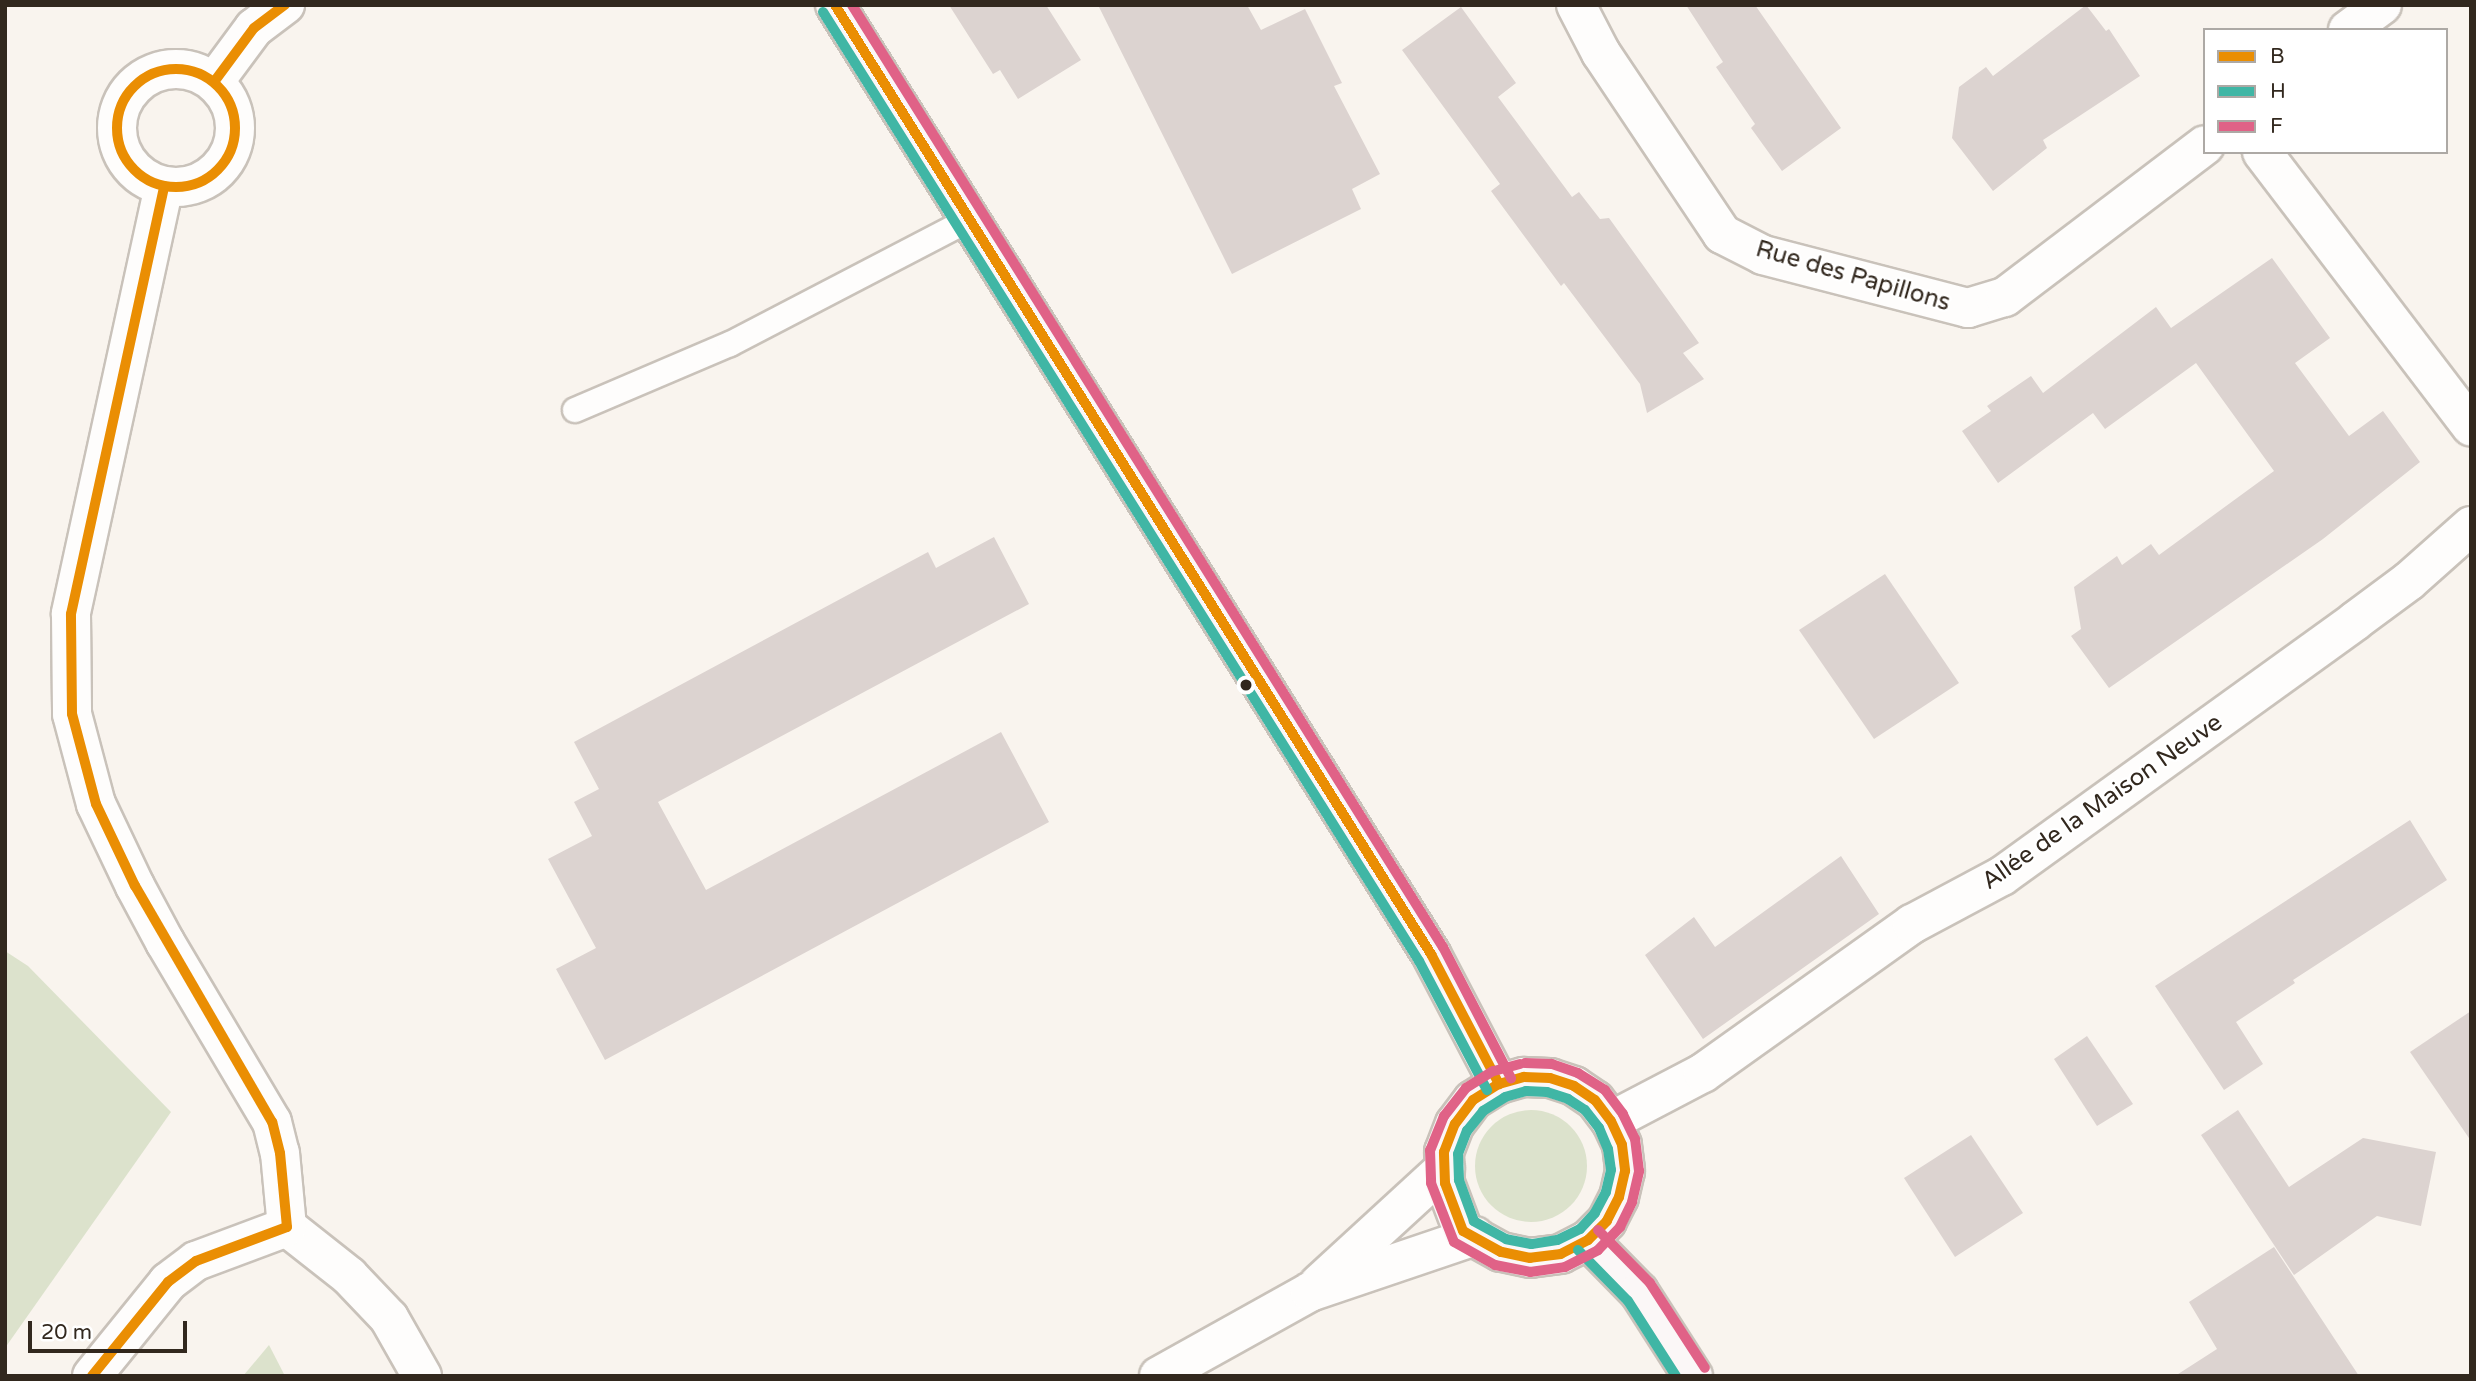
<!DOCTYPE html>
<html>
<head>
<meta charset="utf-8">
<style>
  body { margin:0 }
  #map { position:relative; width:2476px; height:1381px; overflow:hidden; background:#f9f4ee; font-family:"Varela Round",sans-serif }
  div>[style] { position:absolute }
  .green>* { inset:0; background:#dce2cc }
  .round { border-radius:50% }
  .building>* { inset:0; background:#dcd3d0 }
  .roads { filter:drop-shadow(2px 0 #c9c2ba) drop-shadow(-2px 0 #c9c2ba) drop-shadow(0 2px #c9c2ba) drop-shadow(0 -2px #c9c2ba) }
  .lane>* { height:24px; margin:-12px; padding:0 12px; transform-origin:12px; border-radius:12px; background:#fefdfc }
  .street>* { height:38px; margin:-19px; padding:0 19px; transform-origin:19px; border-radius:19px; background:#fefdfc }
  .street>.ring { margin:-19px; padding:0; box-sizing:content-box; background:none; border:38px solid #fefdfc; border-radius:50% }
  .secondary>* { height:38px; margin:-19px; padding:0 19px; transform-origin:19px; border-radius:19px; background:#fbf7f7 }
  .bus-1>* { height:10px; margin:-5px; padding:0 5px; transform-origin:5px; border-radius:5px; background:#ea8e03 }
  .bus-1>.ring { margin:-5px; padding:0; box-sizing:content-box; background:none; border:10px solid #ea8e03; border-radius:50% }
  .bus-2>* { height:10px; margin:-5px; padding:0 5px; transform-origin:5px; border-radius:5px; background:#40b6a5 }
  .bus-3>* { height:10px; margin:-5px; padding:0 5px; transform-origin:5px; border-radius:5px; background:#e06287 }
  .dots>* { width:19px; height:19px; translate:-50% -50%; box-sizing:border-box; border:4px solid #fff; border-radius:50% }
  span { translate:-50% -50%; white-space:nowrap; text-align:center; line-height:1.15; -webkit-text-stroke:5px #fff; paint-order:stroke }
  .street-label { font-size:24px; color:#32281e }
  .frame { position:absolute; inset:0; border:7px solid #32281e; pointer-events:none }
  .legend { position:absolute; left:2203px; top:28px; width:245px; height:126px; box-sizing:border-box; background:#fff; border:2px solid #ada9a5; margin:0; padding:9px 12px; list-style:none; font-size:21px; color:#32281e }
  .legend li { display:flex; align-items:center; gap:14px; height:35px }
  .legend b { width:35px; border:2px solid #ada9a5 }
  .scale { position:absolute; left:28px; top:1321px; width:159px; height:32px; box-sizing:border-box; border:4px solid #32281e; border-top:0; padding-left:9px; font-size:21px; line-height:24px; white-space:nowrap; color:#32281e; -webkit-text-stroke:5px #fff; paint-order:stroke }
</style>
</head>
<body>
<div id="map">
  <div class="green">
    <div style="clip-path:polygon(5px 951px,28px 966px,171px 1112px,5px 1348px)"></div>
    <div class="round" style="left:1475px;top:1110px;width:112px;height:112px"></div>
    <div style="clip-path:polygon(269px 1345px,285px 1376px,243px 1376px)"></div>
  </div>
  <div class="building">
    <div style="clip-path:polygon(949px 5px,1046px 5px,1081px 60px,1018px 99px,1000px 70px,993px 74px)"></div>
    <div style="clip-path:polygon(1098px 5px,1247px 5px,1261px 30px,1305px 9px,1342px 83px,1334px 86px,1380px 174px,1352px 189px,1361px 209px,1232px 274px)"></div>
    <div style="clip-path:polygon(1686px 5px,1755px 5px,1841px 128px,1782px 171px,1751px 128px,1755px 124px,1716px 67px,1723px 62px)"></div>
    <div style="clip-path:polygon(2086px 5px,2106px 31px,2109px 29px,2140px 76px,2043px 140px,2047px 148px,1993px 191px,1952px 138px,1959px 87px,1986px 67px,1993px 76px)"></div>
    <div style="clip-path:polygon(1461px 7px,1516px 83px,1498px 97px,1572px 197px,1579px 192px,1600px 219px,1609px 218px,1699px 343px,1683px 353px,1704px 379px,1647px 413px,1640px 384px,1564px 283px,1561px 286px,1491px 191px,1500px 184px,1402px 50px)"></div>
    <div style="clip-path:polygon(2272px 258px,2330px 338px,2295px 363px,2349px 436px,2383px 411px,2420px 462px,2323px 539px,2109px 688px,2071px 636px,2081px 629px,2074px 587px,2117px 556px,2122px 565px,2151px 544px,2159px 555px,2274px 471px,2196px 363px,2105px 429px,2093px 413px,1998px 483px,1962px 431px,1991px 411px,1987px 406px,2031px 376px,2043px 393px,2156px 307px,2171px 328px)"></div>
    <div style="clip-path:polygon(994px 537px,1029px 604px,658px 802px,706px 890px,1001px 732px,1049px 822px,605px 1060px,556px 969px,596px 948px,548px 859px,592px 836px,574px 802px,599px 789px,574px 742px,928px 552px,936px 568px)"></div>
    <div style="clip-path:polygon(1885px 574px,1959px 683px,1874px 739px,1799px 630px)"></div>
    <div style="clip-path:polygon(2410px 820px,2447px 880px,2293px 980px,2295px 983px,2236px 1022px,2263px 1064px,2224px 1090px,2155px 986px)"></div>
    <div style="clip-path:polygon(1841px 856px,1879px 914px,1703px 1039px,1645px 955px,1694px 917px,1715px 947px)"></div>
    <div style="clip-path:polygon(2471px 1011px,2471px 1141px,2410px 1052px)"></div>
    <div style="clip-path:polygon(2087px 1036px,2133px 1104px,2097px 1126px,2054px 1059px)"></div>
    <div style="clip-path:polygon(2238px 1110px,2289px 1187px,2363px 1138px,2436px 1152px,2421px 1226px,2377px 1216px,2294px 1275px,2201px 1135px)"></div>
    <div style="clip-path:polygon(1971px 1135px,2023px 1213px,1955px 1257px,1904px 1178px)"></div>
    <div style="clip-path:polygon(2274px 1247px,2359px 1376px,2175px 1376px,2217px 1349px,2189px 1302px)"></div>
  </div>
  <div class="roads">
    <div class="lane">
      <div style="left:575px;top:410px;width:168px;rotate:-23.1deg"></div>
      <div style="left:730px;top:344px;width:271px;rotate:-27.5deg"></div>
    </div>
    <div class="street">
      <div style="left:1576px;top:5px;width:54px;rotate:62.5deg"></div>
      <div style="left:1601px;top:53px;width:218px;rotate:56.2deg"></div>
      <div style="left:1722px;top:234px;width:46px;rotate:27.1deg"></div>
      <div style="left:1763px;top:255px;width:212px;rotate:14.5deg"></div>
      <div style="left:1968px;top:308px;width:39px;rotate:-17deg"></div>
      <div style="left:2005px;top:297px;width:251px;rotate:-37.2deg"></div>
      <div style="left:2348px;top:30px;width:42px;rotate:-36.3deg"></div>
      <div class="ring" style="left:117px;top:69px;width:80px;height:80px"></div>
      <div style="left:214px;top:82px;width:67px;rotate:-53.5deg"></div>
      <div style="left:254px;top:28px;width:39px;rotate:-37deg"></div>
      <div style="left:2262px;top:152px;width:345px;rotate:52.7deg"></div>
      <div style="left:164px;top:186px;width:438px;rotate:102.3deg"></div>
      <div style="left:71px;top:614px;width:100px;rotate:89.4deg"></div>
      <div style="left:72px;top:714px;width:93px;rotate:75.1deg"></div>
      <div style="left:96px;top:804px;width:91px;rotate:64.6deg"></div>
      <div style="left:135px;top:886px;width:64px;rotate:61.8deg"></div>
      <div style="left:165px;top:942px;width:209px;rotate:59.3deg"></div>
      <div style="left:272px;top:1122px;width:32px;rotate:76deg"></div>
      <div style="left:280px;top:1153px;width:74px;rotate:84.6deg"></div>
      <div style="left:1611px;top:1121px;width:104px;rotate:-27.6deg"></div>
      <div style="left:1703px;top:1073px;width:257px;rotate:-35.5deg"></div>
      <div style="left:1912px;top:924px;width:102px;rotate:-28.1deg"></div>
      <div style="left:2002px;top:876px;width:435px;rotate:-35.8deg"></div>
      <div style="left:2355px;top:621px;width:67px;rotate:-36.5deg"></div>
      <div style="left:2409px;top:581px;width:83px;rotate:-41.6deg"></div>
      <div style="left:287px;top:1227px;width:79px;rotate:38.3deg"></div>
      <div style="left:349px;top:1276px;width:58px;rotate:46.4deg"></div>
      <div style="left:389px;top:1318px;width:67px;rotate:60.4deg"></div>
      <div style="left:1319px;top:1284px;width:171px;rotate:-42.6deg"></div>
      <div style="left:92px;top:1376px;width:121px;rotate:-51deg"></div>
      <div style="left:168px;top:1282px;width:35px;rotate:-37deg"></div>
      <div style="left:196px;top:1261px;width:97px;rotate:-20.5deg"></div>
      <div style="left:1159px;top:1376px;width:173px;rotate:-29.1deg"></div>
      <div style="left:1310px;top:1292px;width:174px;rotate:-18.7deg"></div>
    </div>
    <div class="secondary">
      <div style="left:835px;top:5px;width:1121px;rotate:57.87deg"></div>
      <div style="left:1431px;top:954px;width:147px;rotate:62.4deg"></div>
      <div style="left:1524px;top:1077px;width:26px;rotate:2deg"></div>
      <div style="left:1550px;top:1078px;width:25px;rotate:18deg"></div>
      <div style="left:1574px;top:1086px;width:25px;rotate:34deg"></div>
      <div style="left:1595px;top:1100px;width:26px;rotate:53deg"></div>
      <div style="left:1611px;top:1121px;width:26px;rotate:65deg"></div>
      <div style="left:1622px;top:1145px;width:26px;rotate:83deg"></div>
      <div style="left:1625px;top:1171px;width:27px;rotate:103deg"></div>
      <div style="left:1619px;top:1197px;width:27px;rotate:117deg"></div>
      <div style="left:1607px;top:1221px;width:27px;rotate:135deg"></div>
      <div style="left:1588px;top:1240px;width:30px;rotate:153deg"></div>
      <div style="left:1561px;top:1254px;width:31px;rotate:173deg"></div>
      <div style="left:1530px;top:1258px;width:30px;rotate:-168deg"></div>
      <div style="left:1501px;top:1252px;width:43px;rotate:-151.1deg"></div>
      <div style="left:1463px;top:1231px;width:51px;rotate:-110.6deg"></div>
      <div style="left:1445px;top:1183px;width:31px;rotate:-92deg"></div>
      <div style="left:1444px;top:1152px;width:30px;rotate:-69deg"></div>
      <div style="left:1455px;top:1124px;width:30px;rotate:-53deg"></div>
      <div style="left:1473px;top:1100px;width:31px;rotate:-32deg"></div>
      <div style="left:1499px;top:1084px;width:26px;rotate:-16deg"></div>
      <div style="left:1588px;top:1240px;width:73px;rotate:45.6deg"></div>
      <div style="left:1639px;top:1292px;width:100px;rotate:57.3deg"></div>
    </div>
  </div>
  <div class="bus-1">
    <div style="left:835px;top:5px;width:1121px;rotate:57.87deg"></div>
    <div style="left:1431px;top:954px;width:147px;rotate:62.4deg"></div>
    <div class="ring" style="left:117px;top:69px;width:108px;height:108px"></div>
    <div style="left:214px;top:82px;width:67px;rotate:-53.5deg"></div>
    <div style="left:254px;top:28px;width:39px;rotate:-37deg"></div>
    <div style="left:1524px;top:1077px;width:26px;rotate:2deg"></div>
    <div style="left:1550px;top:1078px;width:25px;rotate:18deg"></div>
    <div style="left:1574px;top:1086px;width:25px;rotate:34deg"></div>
    <div style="left:1595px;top:1100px;width:26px;rotate:53deg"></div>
    <div style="left:1611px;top:1121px;width:26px;rotate:65deg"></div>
    <div style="left:1622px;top:1145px;width:26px;rotate:83deg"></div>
    <div style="left:1625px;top:1171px;width:27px;rotate:103deg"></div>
    <div style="left:1619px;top:1197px;width:27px;rotate:117deg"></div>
    <div style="left:1607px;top:1221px;width:27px;rotate:135deg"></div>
    <div style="left:1588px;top:1240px;width:30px;rotate:153deg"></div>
    <div style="left:1561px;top:1254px;width:31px;rotate:173deg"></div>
    <div style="left:1530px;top:1258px;width:30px;rotate:-168deg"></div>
    <div style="left:1501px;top:1252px;width:43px;rotate:-151.1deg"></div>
    <div style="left:1463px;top:1231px;width:51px;rotate:-110.6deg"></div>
    <div style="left:1445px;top:1183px;width:31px;rotate:-92deg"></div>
    <div style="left:1444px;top:1152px;width:30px;rotate:-69deg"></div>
    <div style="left:1455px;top:1124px;width:30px;rotate:-53deg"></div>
    <div style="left:1473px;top:1100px;width:31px;rotate:-32deg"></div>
    <div style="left:1499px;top:1084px;width:26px;rotate:-16deg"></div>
    <div style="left:92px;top:1376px;width:121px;rotate:-51deg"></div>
    <div style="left:168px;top:1282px;width:35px;rotate:-37deg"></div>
    <div style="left:196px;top:1261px;width:97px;rotate:-20.5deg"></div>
    <div style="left:287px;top:1227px;width:74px;rotate:-95.4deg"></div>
    <div style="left:280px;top:1153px;width:32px;rotate:-104deg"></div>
    <div style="left:272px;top:1122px;width:273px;rotate:-120.1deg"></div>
    <div style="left:135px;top:886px;width:91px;rotate:-115.4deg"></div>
    <div style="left:96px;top:804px;width:93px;rotate:-104.9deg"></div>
    <div style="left:72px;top:714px;width:100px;rotate:-90.6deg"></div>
    <div style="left:71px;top:614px;width:438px;rotate:-77.7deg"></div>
  </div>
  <div class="bus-2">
    <div style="left:823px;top:12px;width:1121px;rotate:57.87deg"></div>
    <div style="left:1419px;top:961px;width:146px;rotate:62.2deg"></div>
    <div style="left:1526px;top:1091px;width:21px;rotate:3deg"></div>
    <div style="left:1547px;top:1092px;width:22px;rotate:18deg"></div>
    <div style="left:1568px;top:1099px;width:20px;rotate:33deg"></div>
    <div style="left:1585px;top:1110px;width:23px;rotate:52deg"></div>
    <div style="left:1599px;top:1128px;width:23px;rotate:67deg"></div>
    <div style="left:1608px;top:1149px;width:21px;rotate:82deg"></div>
    <div style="left:1611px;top:1170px;width:23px;rotate:103deg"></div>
    <div style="left:1606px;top:1192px;width:24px;rotate:118deg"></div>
    <div style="left:1595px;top:1213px;width:22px;rotate:133deg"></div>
    <div style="left:1580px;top:1229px;width:25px;rotate:154deg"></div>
    <div style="left:1557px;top:1240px;width:26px;rotate:171deg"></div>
    <div style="left:1531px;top:1244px;width:25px;rotate:-169deg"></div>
    <div style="left:1506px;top:1239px;width:37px;rotate:-151deg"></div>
    <div style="left:1474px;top:1221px;width:44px;rotate:-110.1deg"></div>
    <div style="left:1459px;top:1180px;width:26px;rotate:-92deg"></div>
    <div style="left:1458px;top:1154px;width:25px;rotate:-69deg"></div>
    <div style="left:1467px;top:1131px;width:26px;rotate:-51deg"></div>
    <div style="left:1483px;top:1111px;width:26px;rotate:-32deg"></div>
    <div style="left:1505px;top:1097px;width:22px;rotate:-16deg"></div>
    <div style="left:1578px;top:1250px;width:71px;rotate:45.6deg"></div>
    <div style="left:1628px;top:1301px;width:89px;rotate:57.4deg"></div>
  </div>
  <div class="bus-3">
    <div style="left:852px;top:5px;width:1112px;rotate:57.9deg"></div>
    <div style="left:1443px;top:947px;width:148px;rotate:62.6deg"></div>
    <div style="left:1520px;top:1064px;width:28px;rotate:165deg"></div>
    <div style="left:1493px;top:1071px;width:32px;rotate:148deg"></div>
    <div style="left:1466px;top:1088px;width:36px;rotate:128deg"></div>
    <div style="left:1444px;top:1116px;width:37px;rotate:112deg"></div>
    <div style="left:1430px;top:1150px;width:33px;rotate:88deg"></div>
    <div style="left:1431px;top:1183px;width:63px;rotate:68.7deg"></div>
    <div style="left:1454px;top:1242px;width:47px;rotate:29.3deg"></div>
    <div style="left:1495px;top:1265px;width:36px;rotate:11deg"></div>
    <div style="left:1530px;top:1272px;width:35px;rotate:-8deg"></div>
    <div style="left:1565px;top:1267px;width:37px;rotate:-27deg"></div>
    <div style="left:1598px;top:1250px;width:32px;rotate:-46deg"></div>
    <div style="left:1620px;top:1227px;width:28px;rotate:-64deg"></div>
    <div style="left:1632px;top:1202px;width:32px;rotate:-77deg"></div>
    <div style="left:1639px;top:1171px;width:32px;rotate:-97deg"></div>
    <div style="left:1635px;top:1139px;width:28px;rotate:-116deg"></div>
    <div style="left:1623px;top:1114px;width:30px;rotate:-127deg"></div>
    <div style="left:1605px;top:1090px;width:32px;rotate:-148deg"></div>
    <div style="left:1578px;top:1073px;width:28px;rotate:-161deg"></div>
    <div style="left:1552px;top:1064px;width:27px;rotate:-178deg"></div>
    <div style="left:1598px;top:1230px;width:74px;rotate:45.5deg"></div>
    <div style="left:1650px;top:1283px;width:101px;rotate:57.1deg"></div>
  </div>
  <div class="dots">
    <div style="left:1246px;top:685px;background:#32281e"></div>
  </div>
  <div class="street-label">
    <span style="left:1853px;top:276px;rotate:16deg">Rue des Papillons</span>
    <span style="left:2102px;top:802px;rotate:-35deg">Allée de la Maison Neuve</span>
  </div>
  <div class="frame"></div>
  <ul class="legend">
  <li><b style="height:9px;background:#ea8e03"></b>B</li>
  <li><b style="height:9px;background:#40b6a5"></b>H</li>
  <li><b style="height:9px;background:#e06287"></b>F</li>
  </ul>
  <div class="scale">20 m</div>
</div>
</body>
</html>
